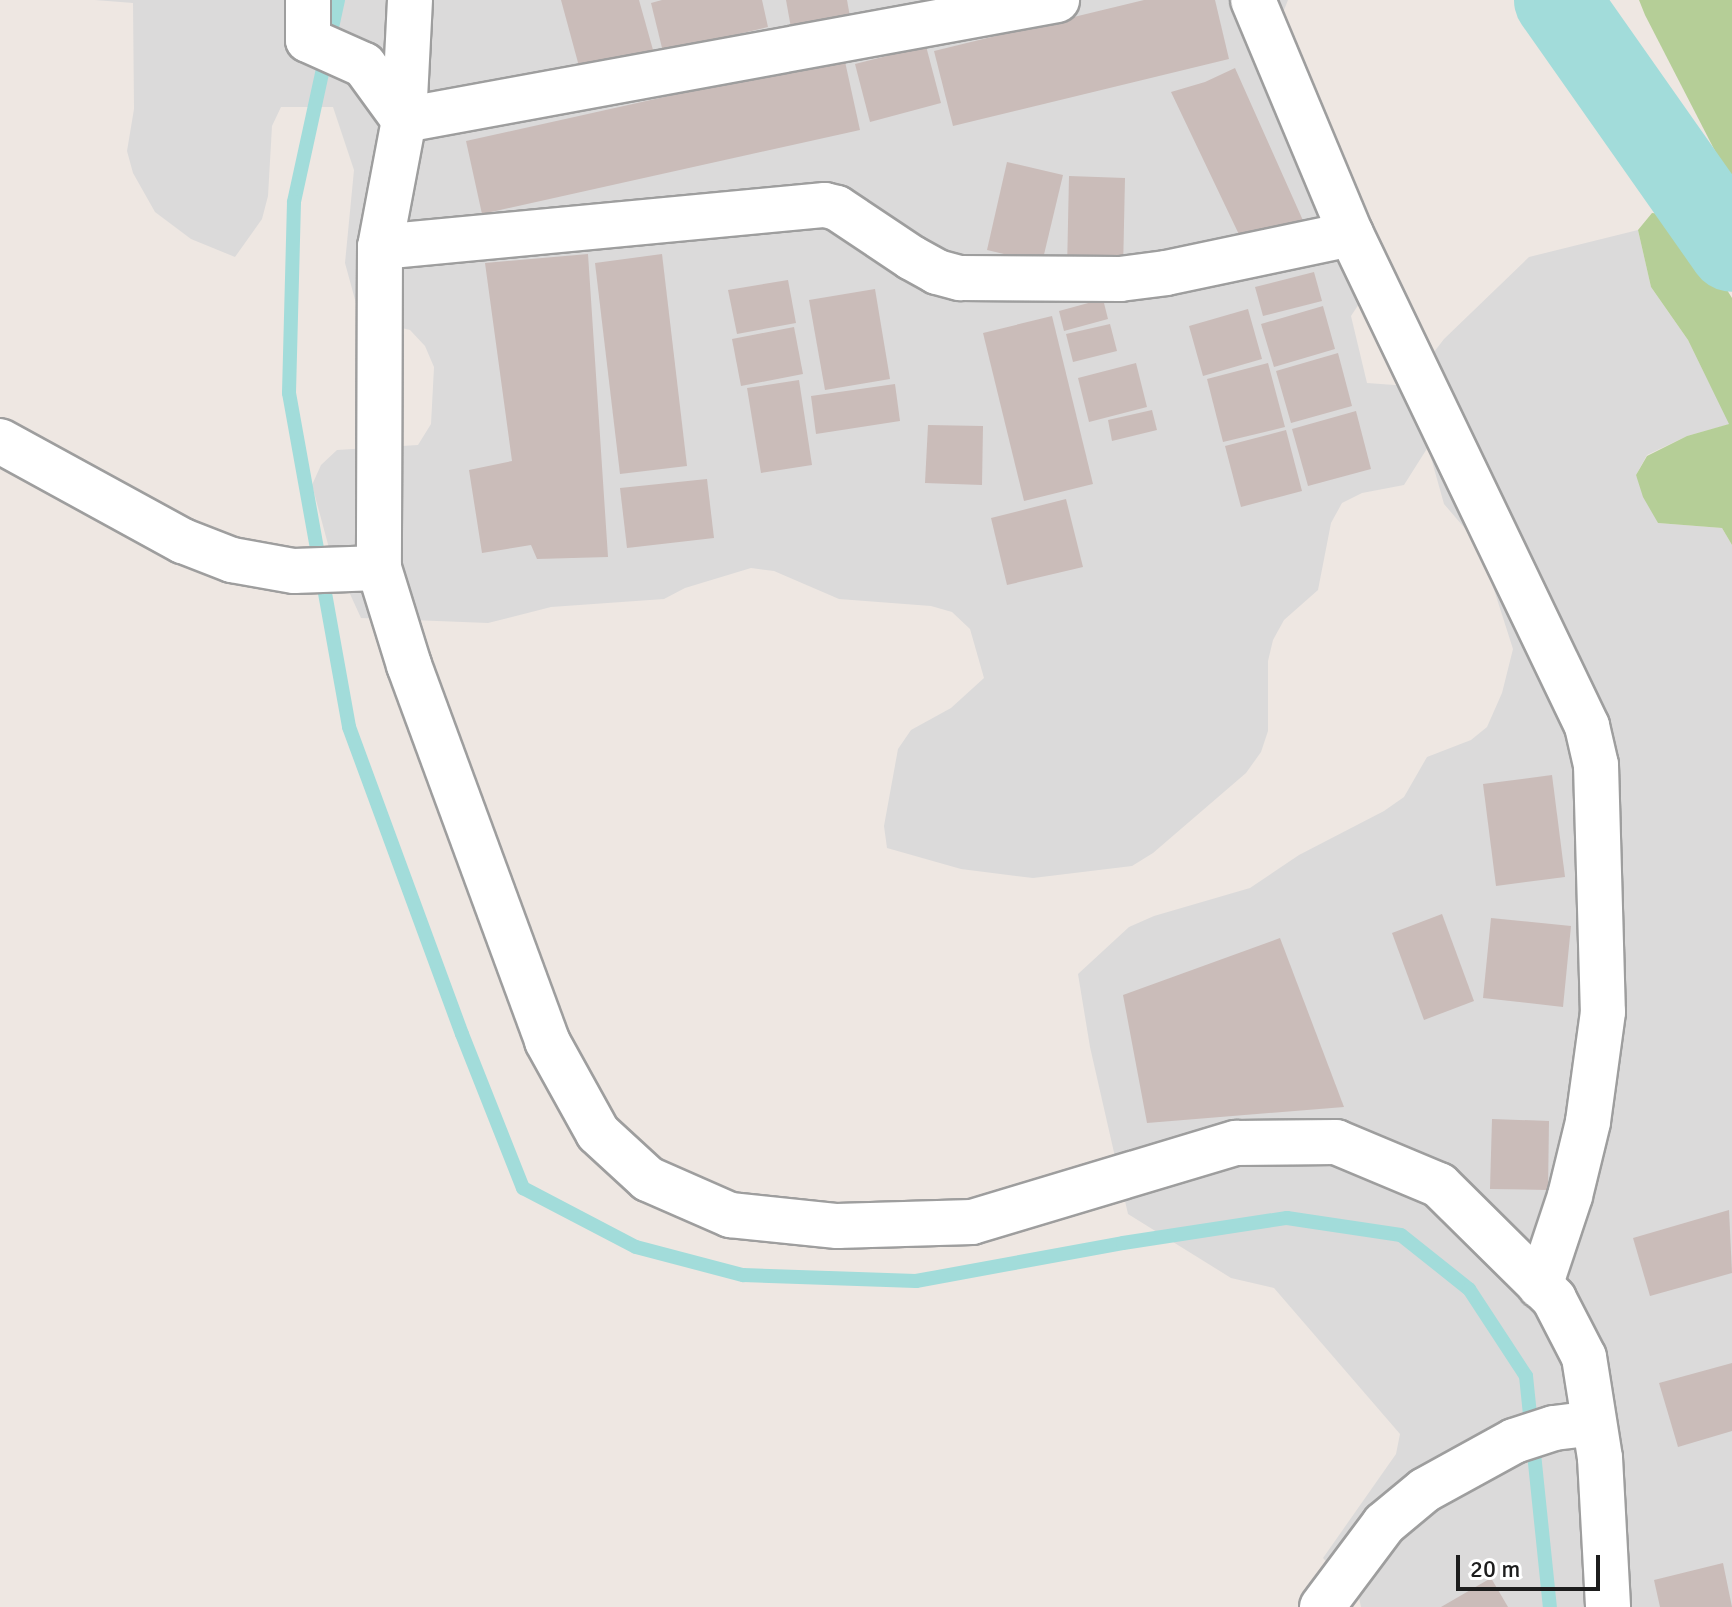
<!DOCTYPE html>
<html>
<head>
<meta charset="utf-8">
<style>
  body { margin:0 }
  #map { position:relative; width:1732px; height:1607px; overflow:hidden; background:#eee7e2; font-family:Signika,sans-serif }
  div>[style] { position:absolute }
  .residential>* { inset:0; background:#dbdada }
  .forest>* { inset:0; background:#b5ce97 }
  .stream>* { height:14px; margin:-7px; padding:0 7px; transform-origin:7px; border-radius:7px; background:#a2dcda }
  .river>* { height:86px; margin:-43px; padding:0 43px; transform-origin:43px; border-radius:43px; background:#a2dcda }
  .building>* { inset:0; background:#cabcb9 }
  .roads { filter:drop-shadow(2px 0 #9e9e9e) drop-shadow(-2px 0 #9e9e9e) drop-shadow(0 2px #9e9e9e) drop-shadow(0 -2px #9e9e9e) }
  .street>* { height:44px; margin:-22px; padding:0 22px; transform-origin:22px; border-radius:22px; background:#fff }
  span { translate:-50% -50%; white-space:nowrap; text-align:center; line-height:1.15; -webkit-text-stroke:8px #fff; paint-order:stroke }
  .scale { position:absolute; left:1456px; top:1555px; width:144px; height:36px; box-sizing:border-box; border:4px solid #1d1d1d; border-top:0; padding-left:10px; font-size:24px; line-height:28px; white-space:nowrap; color:#1d1d1d; -webkit-text-stroke:6px #fff; paint-order:stroke }
</style>
</head>
<body>
<div id="map">
  <div class="residential">
    <div style="clip-path:polygon(95px 0,1288px 0,1280px 20px,1382px 269px,1351px 316px,1367px 383px,1408px 386px,1444px 339px,1529px 257px,1638px 230px,1651px 287px,1688px 340px,1730px 424px,1687px 436px,1647px 455px,1636px 475px,1658px 523px,1722px 528px,1732px 545px,1732px 1607px,1361px 1607px,1359px 1598px,1323px 1558px,1396px 1454px,1400px 1434px,1274px 1288px,1231px 1278px,1128px 1214px,1090px 1047px,1078px 974px,1129px 927px,1154px 916px,1250px 888px,1299px 855px,1384px 811px,1404px 797px,1427px 757px,1471px 740px,1487px 727px,1502px 693px,1513px 649px,1480px 546px,1444px 504px,1428px 447px,1404px 485px,1362px 493px,1342px 503px,1331px 523px,1318px 590px,1284px 620px,1273px 640px,1268px 661px,1268px 731px,1261px 752px,1246px 773px,1153px 853px,1132px 866px,1033px 878px,961px 869px,887px 848px,884px 826px,898px 749px,911px 730px,951px 708px,984px 678px,970px 629px,952px 612px,931px 606px,839px 599px,774px 571px,751px 568px,685px 588px,664px 599px,551px 607px,488px 623px,361px 618px,329px 548px,312px 485px,321px 465px,337px 450px,418px 445px,431px 424px,434px 367px,425px 346px,410px 330px,360px 318px,345px 263px,354px 170px,333px 107px,281px 107px,272px 126px,268px 196px,262px 219px,235px 257px,191px 239px,155px 212px,133px 173px,127px 151px,134px 109px,133px 3px)"></div>
  </div>
  <div class="forest">
    <div style="clip-path:polygon(1639px 0,1732px 0,1732px 184px,1645px 15px)"></div>
    <div style="clip-path:polygon(1652px 213px,1675px 215px,1690px 230px,1732px 298px,1732px 545px,1722px 528px,1658px 523px,1643px 497px,1636px 475px,1647px 456px,1687px 436px,1729px 424px,1688px 340px,1651px 287px,1638px 230px)"></div>
  </div>
  <div class="stream">
    <div style="left:338px;top:0;width:207px;rotate:102.3deg"></div>
    <div style="left:294px;top:202px;width:191px;rotate:91.5deg"></div>
    <div style="left:289px;top:393px;width:339px;rotate:79.8deg"></div>
    <div style="left:349px;top:727px;width:327px;rotate:69.8deg"></div>
    <div style="left:462px;top:1034px;width:166px;rotate:68.4deg"></div>
    <div style="left:523px;top:1188px;width:127px;rotate:27.6deg"></div>
    <div style="left:636px;top:1247px;width:111px;rotate:14.7deg"></div>
    <div style="left:743px;top:1275px;width:173px;rotate:2deg"></div>
    <div style="left:916px;top:1281px;width:210px;rotate:-10.4deg"></div>
    <div style="left:1123px;top:1243px;width:166px;rotate:-8.7deg"></div>
    <div style="left:1287px;top:1218px;width:115px;rotate:8.5deg"></div>
    <div style="left:1401px;top:1235px;width:87px;rotate:38.5deg"></div>
    <div style="left:1469px;top:1289px;width:104px;rotate:56.8deg"></div>
    <div style="left:1526px;top:1376px;width:232px;rotate:84.1deg"></div>
  </div>
  <div class="river">
    <div style="left:1557px;top:0;width:304px;rotate:54.9deg"></div>
  </div>
  <div class="building">
    <div style="clip-path:polygon(561px 0,639px 0,653px 50px,580px 70px)"></div>
    <div style="clip-path:polygon(662px 0,762px 0,768px 27px,663px 52px,651px 3px)"></div>
    <div style="clip-path:polygon(786px 0,847px 0,852px 28px,793px 39px)"></div>
    <div style="clip-path:polygon(1144px 0,1215px 0,1229px 59px,953px 126px,934px 51px)"></div>
    <div style="clip-path:polygon(926px 46px,941px 103px,870px 122px,855px 64px)"></div>
    <div style="clip-path:polygon(844px 57px,860px 130px,482px 214px,466px 141px)"></div>
    <div style="clip-path:polygon(1235px 68px,1305px 225px,1244px 245px,1171px 92px,1205px 82px)"></div>
    <div style="clip-path:polygon(1007px 162px,1063px 175px,1042px 263px,987px 250px)"></div>
    <div style="clip-path:polygon(1069px 176px,1125px 178px,1123px 271px,1067px 270px)"></div>
    <div style="clip-path:polygon(588px 254px,608px 557px,537px 559px,531px 545px,482px 553px,469px 470px,512px 461px,485px 263px)"></div>
    <div style="clip-path:polygon(662px 254px,687px 466px,620px 474px,595px 263px)"></div>
    <div style="clip-path:polygon(1314px 272px,1322px 301px,1263px 316px,1255px 287px)"></div>
    <div style="clip-path:polygon(788px 280px,796px 323px,737px 334px,728px 290px)"></div>
    <div style="clip-path:polygon(875px 289px,890px 379px,825px 390px,809px 300px)"></div>
    <div style="clip-path:polygon(1103px 299px,1108px 319px,1064px 331px,1059px 311px)"></div>
    <div style="clip-path:polygon(1323px 306px,1335px 349px,1274px 367px,1261px 324px)"></div>
    <div style="clip-path:polygon(1248px 309px,1262px 359px,1203px 376px,1189px 326px)"></div>
    <div style="clip-path:polygon(1052px 316px,1093px 484px,1024px 501px,983px 333px)"></div>
    <div style="clip-path:polygon(1110px 324px,1117px 351px,1073px 362px,1066px 334px)"></div>
    <div style="clip-path:polygon(794px 327px,803px 374px,741px 386px,732px 339px)"></div>
    <div style="clip-path:polygon(1338px 353px,1352px 406px,1291px 423px,1276px 371px)"></div>
    <div style="clip-path:polygon(1136px 363px,1147px 407px,1089px 422px,1078px 378px)"></div>
    <div style="clip-path:polygon(1268px 363px,1285px 427px,1223px 442px,1207px 379px)"></div>
    <div style="clip-path:polygon(799px 380px,812px 465px,761px 473px,747px 388px)"></div>
    <div style="clip-path:polygon(895px 384px,900px 421px,816px 434px,811px 396px)"></div>
    <div style="clip-path:polygon(1152px 410px,1157px 430px,1112px 441px,1108px 420px)"></div>
    <div style="clip-path:polygon(1356px 411px,1371px 469px,1308px 486px,1292px 429px)"></div>
    <div style="clip-path:polygon(928px 425px,983px 426px,982px 485px,925px 483px)"></div>
    <div style="clip-path:polygon(1286px 430px,1302px 491px,1241px 507px,1225px 446px)"></div>
    <div style="clip-path:polygon(707px 479px,714px 538px,627px 548px,620px 488px)"></div>
    <div style="clip-path:polygon(1066px 499px,1083px 567px,1007px 585px,991px 518px)"></div>
    <div style="clip-path:polygon(1552px 775px,1565px 877px,1496px 886px,1483px 784px)"></div>
    <div style="clip-path:polygon(1442px 914px,1474px 1001px,1424px 1020px,1392px 933px)"></div>
    <div style="clip-path:polygon(1491px 918px,1571px 926px,1563px 1007px,1483px 998px)"></div>
    <div style="clip-path:polygon(1280px 938px,1344px 1107px,1147px 1123px,1123px 995px)"></div>
    <div style="clip-path:polygon(1492px 1119px,1549px 1121px,1548px 1190px,1490px 1189px)"></div>
    <div style="clip-path:polygon(1729px 1210px,1732px 1273px,1650px 1296px,1633px 1238px)"></div>
    <div style="clip-path:polygon(1732px 1363px,1732px 1431px,1678px 1447px,1659px 1383px)"></div>
    <div style="clip-path:polygon(1723px 1563px,1732px 1607px,1660px 1607px,1654px 1580px)"></div>
    <div style="clip-path:polygon(1491px 1578px,1508px 1607px,1441px 1607px)"></div>
  </div>
  <div class="roads">
    <div class="street">
      <div style="left:308px;top:0;width:40px;rotate:90deg"></div>
      <div style="left:308px;top:40px;width:61px;rotate:24.1deg"></div>
      <div style="left:364px;top:65px;width:68px;rotate:54deg"></div>
      <div style="left:404px;top:120px;width:664px;rotate:-10.41deg"></div>
      <div style="left:410px;top:0;width:120px;rotate:92.9deg"></div>
      <div style="left:404px;top:120px;width:129px;rotate:100.7deg"></div>
      <div style="left:380px;top:247px;width:321px;rotate:90.2deg"></div>
      <div style="left:379px;top:568px;width:102px;rotate:72.8deg"></div>
      <div style="left:409px;top:665px;width:401px;rotate:69.8deg"></div>
      <div style="left:547px;top:1041px;width:105px;rotate:61deg"></div>
      <div style="left:598px;top:1133px;width:68px;rotate:42.6deg"></div>
      <div style="left:648px;top:1179px;width:90px;rotate:23.7deg"></div>
      <div style="left:730px;top:1215px;width:108px;rotate:5.9deg"></div>
      <div style="left:837px;top:1226px;width:135px;rotate:-1.7deg"></div>
      <div style="left:972px;top:1222px;width:276px;rotate:-16.7deg"></div>
      <div style="left:1236px;top:1143px;width:100px;rotate:-0.6deg"></div>
      <div style="left:1336px;top:1142px;width:112px;rotate:22.7deg"></div>
      <div style="left:1439px;top:1185px;width:162px;rotate:44.7deg"></div>
      <div style="left:1554px;top:1299px;width:65px;rotate:62.7deg"></div>
      <div style="left:1584px;top:1357px;width:102px;rotate:81deg"></div>
      <div style="left:1600px;top:1458px;width:149px;rotate:86.9deg"></div>
      <div style="left:1253px;top:0;width:254px;rotate:67.3deg"></div>
      <div style="left:1351px;top:234px;width:546px;rotate:64.37deg"></div>
      <div style="left:1587px;top:726px;width:40px;rotate:77deg"></div>
      <div style="left:1596px;top:765px;width:247px;rotate:88.4deg"></div>
      <div style="left:1603px;top:1012px;width:111px;rotate:97.8deg"></div>
      <div style="left:1588px;top:1122px;width:76px;rotate:103.7deg"></div>
      <div style="left:1570px;top:1196px;width:95px;rotate:108.4deg"></div>
      <div style="left:380px;top:247px;width:447px;rotate:-5.4deg"></div>
      <div style="left:825px;top:205px;width:12px;rotate:14deg"></div>
      <div style="left:837px;top:208px;width:90px;rotate:33.7deg"></div>
      <div style="left:912px;top:258px;width:29px;rotate:29deg"></div>
      <div style="left:937px;top:272px;width:24px;rotate:15deg"></div>
      <div style="left:960px;top:278px;width:160px;rotate:0.4deg"></div>
      <div style="left:1120px;top:279px;width:46px;rotate:-7.4deg"></div>
      <div style="left:1166px;top:273px;width:189px;rotate:-11.9deg"></div>
      <div style="left:0;top:441px;width:209px;rotate:28.7deg"></div>
      <div style="left:183px;top:541px;width:53px;rotate:21.2deg"></div>
      <div style="left:232px;top:560px;width:63px;rotate:10.1deg"></div>
      <div style="left:294px;top:571px;width:85px;rotate:-2deg"></div>
      <div style="left:1322px;top:1607px;width:104px;rotate:-53.2deg"></div>
      <div style="left:1384px;top:1524px;width:53px;rotate:-39.7deg"></div>
      <div style="left:1425px;top:1490px;width:102px;rotate:-28.8deg"></div>
      <div style="left:1514px;top:1441px;width:42px;rotate:-18deg"></div>
      <div style="left:1554px;top:1428px;width:40px;rotate:-7.1deg"></div>
    </div>
  </div>
  <div class="scale">20 m</div>
</div>
</body>
</html>
